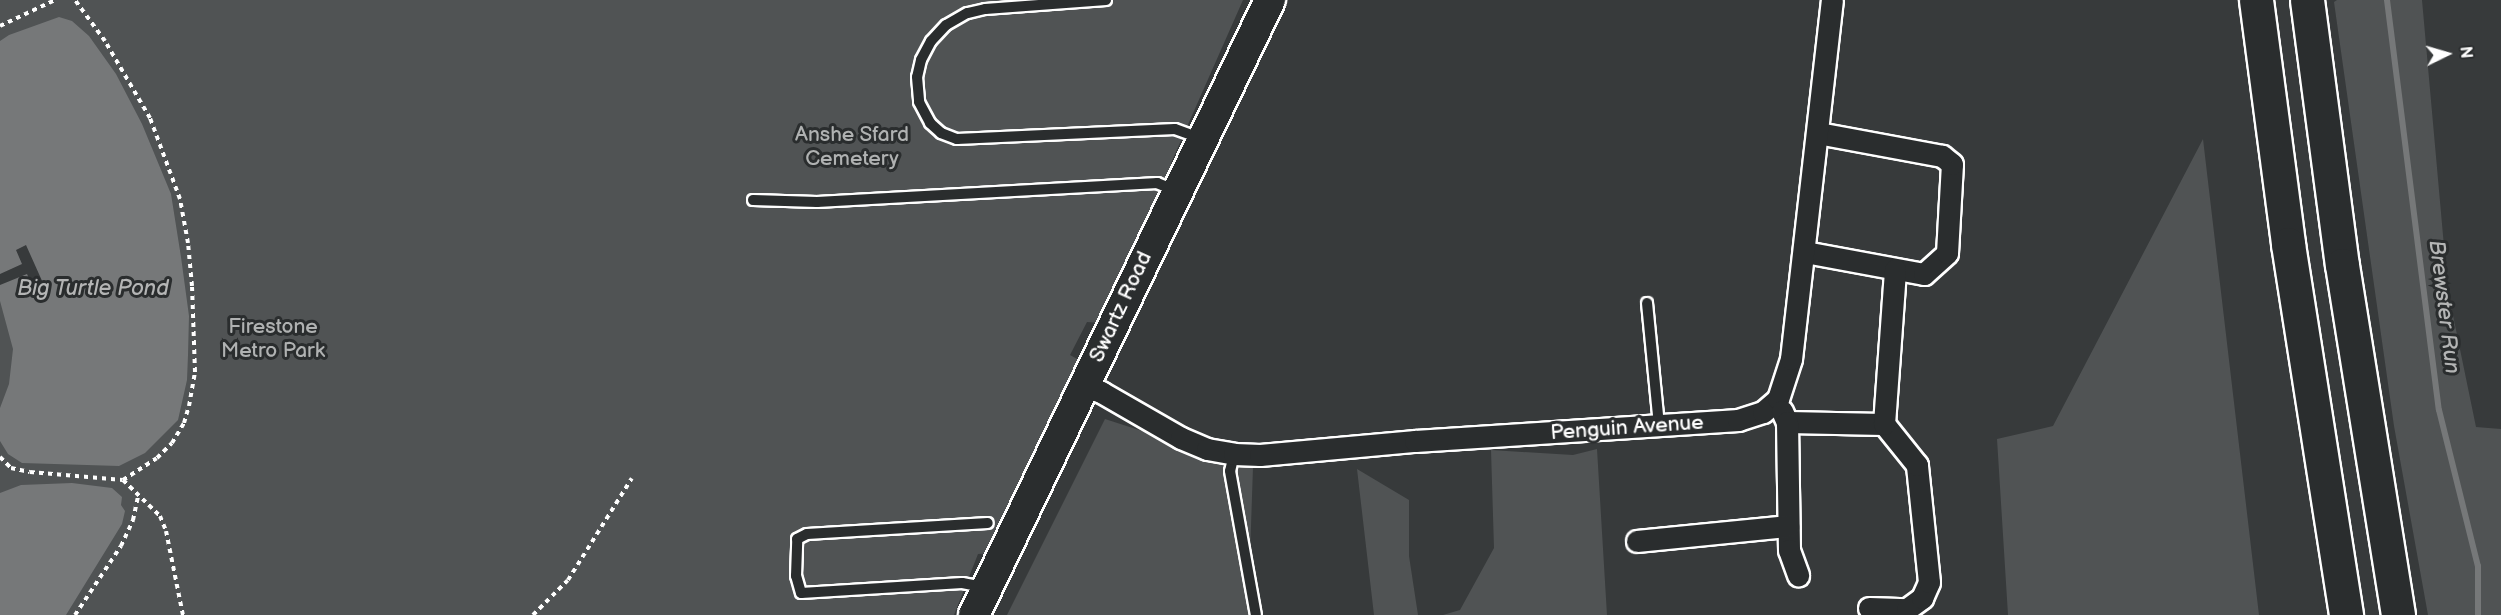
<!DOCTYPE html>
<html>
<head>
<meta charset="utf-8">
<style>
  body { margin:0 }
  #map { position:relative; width:2501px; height:615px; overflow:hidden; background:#373a3b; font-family:"Balsamiq Sans",sans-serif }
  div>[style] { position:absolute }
  .green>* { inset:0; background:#505354 }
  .water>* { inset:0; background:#767879 }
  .pier>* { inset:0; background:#373a3b }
  .stream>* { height:6px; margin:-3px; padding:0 3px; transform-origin:3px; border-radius:3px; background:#767879 }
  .path>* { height:4px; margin-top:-2px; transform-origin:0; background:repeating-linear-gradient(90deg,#fff 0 4.5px,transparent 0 9px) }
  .roads { filter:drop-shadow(2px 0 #fff) drop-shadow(-2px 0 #fff) drop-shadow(0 2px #fff) drop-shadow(0 -2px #fff) }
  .lane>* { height:10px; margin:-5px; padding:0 5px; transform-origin:5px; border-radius:5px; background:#2a2d2e }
  .street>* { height:21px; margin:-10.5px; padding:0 10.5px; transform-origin:10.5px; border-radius:10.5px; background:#2a2d2e }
  .secondary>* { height:30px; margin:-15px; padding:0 15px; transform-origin:15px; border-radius:15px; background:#2a2d2e }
  .highway>* { height:33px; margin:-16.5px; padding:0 16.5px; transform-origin:16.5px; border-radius:16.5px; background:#2a2d2e }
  span { translate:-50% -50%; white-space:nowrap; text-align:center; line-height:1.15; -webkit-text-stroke:6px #2a2d2e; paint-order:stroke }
  .park-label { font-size:21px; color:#b0b2b2 }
  .street-label { font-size:21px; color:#fff }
  .water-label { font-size:22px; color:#b4b5b5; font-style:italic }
  .north { position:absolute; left:2417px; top:24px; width:60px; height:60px; -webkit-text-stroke:4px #2a2d2e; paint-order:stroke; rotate:85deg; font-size:16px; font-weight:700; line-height:24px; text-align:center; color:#fff }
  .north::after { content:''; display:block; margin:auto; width:21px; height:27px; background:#fff; clip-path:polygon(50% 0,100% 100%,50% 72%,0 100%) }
</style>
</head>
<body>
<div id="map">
  <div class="green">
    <div style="clip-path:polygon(0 0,1243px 0,1171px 163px,1176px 172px,1100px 323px,1087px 322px,1070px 355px,1079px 360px,994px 553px,978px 554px,954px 615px,0 615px)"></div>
    <div style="clip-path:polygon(2337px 0,2422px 0,2448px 291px,2476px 427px,2501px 429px,2501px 615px,2428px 615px,2394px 426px,2334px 2px)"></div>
    <div style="clip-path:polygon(2203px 139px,2259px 615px,2008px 615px,1997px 439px,2053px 426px)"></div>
    <div style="clip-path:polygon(1105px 419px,1253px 467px,1248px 615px,1007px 615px)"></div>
    <div style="clip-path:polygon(1597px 449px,1607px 615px,1443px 615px,1460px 610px,1494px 548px,1491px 450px,1573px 455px)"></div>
    <div style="clip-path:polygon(1357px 469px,1409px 500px,1409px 556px,1418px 615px,1374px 615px)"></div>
  </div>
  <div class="water">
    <div style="clip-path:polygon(59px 17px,72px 21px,89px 36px,116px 74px,142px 124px,171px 194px,181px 257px,189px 316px,188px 355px,187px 380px,178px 420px,145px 453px,119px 466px,22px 463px,8px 454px,0 441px,0 408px,9px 384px,13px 349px,0 301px,0 41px,9px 35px)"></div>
    <div style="clip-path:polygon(72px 483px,112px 488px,122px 497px,121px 505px,125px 511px,122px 524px,66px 615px,0 615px,0 493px,21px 485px)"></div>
  </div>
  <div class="pier">
    <div style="clip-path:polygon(26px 245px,43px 283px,33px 288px,27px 274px,0 285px,0 274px,22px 264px,16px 250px)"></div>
  </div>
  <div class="stream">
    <div style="left:2387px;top:0;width:413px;rotate:82.8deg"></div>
    <div style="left:2439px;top:410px;width:161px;rotate:76deg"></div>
    <div style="left:2478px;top:566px;width:49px;rotate:90deg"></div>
  </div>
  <div class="path">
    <div style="left:0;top:26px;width:61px;rotate:-25.3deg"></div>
    <div style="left:0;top:457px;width:16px;rotate:45deg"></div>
    <div style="left:11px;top:468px;width:19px;rotate:12deg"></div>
    <div style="left:30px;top:472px;width:93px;rotate:4.9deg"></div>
    <div style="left:123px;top:480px;width:40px;rotate:-32.9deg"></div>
    <div style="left:157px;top:458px;width:21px;rotate:-45deg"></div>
    <div style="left:172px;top:443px;width:23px;rotate:-59deg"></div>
    <div style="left:184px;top:423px;width:18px;rotate:-74deg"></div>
    <div style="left:189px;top:406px;width:35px;rotate:-80deg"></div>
    <div style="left:195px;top:372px;width:86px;rotate:-92deg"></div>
    <div style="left:192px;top:286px;width:43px;rotate:-95.3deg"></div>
    <div style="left:188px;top:243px;width:45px;rotate:-100.3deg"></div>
    <div style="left:180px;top:199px;width:86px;rotate:-110.3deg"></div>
    <div style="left:150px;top:118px;width:89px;rotate:-120.3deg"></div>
    <div style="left:105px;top:41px;width:51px;rotate:-126.2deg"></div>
    <div style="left:123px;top:480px;width:52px;rotate:44.2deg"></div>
    <div style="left:160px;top:516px;width:16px;rotate:68deg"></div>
    <div style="left:166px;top:531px;width:86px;rotate:78.6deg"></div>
    <div style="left:75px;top:615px;width:83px;rotate:-56.3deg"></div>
    <div style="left:121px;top:546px;width:29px;rotate:-65deg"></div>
    <div style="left:133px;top:520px;width:25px;rotate:-78deg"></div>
    <div style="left:533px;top:615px;width:49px;rotate:-45deg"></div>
    <div style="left:568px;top:580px;width:120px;rotate:-57.9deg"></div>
  </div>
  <div class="roads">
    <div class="lane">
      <div style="left:1106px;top:0;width:121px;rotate:175.7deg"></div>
      <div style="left:985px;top:9px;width:18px;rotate:167deg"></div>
      <div style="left:967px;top:13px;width:24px;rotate:150deg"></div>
      <div style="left:946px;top:25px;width:22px;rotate:133deg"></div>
      <div style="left:931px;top:41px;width:21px;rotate:118deg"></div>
      <div style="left:921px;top:60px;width:17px;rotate:103deg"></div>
      <div style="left:917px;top:77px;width:25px;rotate:85deg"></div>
      <div style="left:919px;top:102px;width:24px;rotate:62deg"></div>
      <div style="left:930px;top:123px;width:15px;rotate:42deg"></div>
      <div style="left:941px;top:133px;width:17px;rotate:21deg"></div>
      <div style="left:957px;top:139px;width:218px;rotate:-2.6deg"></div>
      <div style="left:1175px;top:129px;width:29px;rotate:20deg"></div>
      <div style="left:753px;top:200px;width:64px;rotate:1.8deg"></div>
      <div style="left:817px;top:202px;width:341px;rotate:-3.2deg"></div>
      <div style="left:1157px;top:183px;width:22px;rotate:22deg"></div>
      <div style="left:1647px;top:303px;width:124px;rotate:84.4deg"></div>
      <div style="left:1234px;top:454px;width:17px;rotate:103deg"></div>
      <div style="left:1230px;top:471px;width:146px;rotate:79.8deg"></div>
      <div style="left:983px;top:587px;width:21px;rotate:-169deg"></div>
      <div style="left:962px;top:583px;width:161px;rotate:176.4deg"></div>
      <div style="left:801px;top:593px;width:18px;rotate:-106deg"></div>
      <div style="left:796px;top:576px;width:37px;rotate:-88deg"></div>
      <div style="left:797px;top:539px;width:11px;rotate:-27deg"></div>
      <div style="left:807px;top:534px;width:181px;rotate:-3.5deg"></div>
    </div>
    <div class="street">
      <div style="left:1805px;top:252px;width:121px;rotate:10.5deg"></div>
      <div style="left:1924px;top:274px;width:31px;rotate:-42deg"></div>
      <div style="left:1947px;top:253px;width:89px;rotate:-86.8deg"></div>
      <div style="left:1952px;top:164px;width:13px;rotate:-141deg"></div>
      <div style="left:1942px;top:156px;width:126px;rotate:-169.5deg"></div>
      <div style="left:1084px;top:386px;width:18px;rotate:19deg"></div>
      <div style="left:1101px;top:392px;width:92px;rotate:29.9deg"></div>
      <div style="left:1181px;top:438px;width:28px;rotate:23deg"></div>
      <div style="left:1207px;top:449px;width:27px;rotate:10deg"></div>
      <div style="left:1234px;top:454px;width:26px;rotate:2deg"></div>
      <div style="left:1260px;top:455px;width:156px;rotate:-5.2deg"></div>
      <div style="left:1415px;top:441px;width:324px;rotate:-3.7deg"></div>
      <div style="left:1738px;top:420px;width:26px;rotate:-18deg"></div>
      <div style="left:1763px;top:412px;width:20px;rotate:-41deg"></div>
      <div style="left:1778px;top:399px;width:42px;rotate:-72deg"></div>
      <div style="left:1791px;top:359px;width:361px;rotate:-83.5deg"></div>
      <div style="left:1782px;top:411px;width:12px;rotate:66deg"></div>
      <div style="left:1787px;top:422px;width:97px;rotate:1.2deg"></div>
      <div style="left:1787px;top:422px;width:128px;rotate:89.1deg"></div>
      <div style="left:1789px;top:550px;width:27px;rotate:70deg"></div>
      <div style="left:1637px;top:541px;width:152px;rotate:-5.7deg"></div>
      <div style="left:1869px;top:608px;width:38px;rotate:2deg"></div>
      <div style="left:1907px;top:609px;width:19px;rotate:-36deg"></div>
      <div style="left:1922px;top:598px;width:17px;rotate:-66deg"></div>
      <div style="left:1929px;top:582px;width:118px;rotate:-95.9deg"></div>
      <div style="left:1917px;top:465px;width:53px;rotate:-128.8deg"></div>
      <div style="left:1884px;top:424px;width:155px;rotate:-85.9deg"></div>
    </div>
    <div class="secondary">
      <div style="left:974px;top:615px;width:683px;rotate:-64.3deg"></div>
    </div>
    <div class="highway">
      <div style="left:2256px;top:0;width:246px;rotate:82.5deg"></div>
      <div style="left:2288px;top:244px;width:376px;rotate:81.1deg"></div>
      <div style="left:2307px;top:0;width:267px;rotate:82.5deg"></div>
      <div style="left:2342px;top:265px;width:354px;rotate:80.9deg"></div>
    </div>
  </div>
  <div class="park-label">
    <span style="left:852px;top:147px">Anshe Sfard<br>Cemetery</span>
    <span style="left:273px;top:339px">Firestone<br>Metro Park</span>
  </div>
  <div class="street-label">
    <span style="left:1121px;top:307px;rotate:-65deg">Swartz Road</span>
    <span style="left:1627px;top:428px;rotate:-4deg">Penguin Avenue</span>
  </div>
  <div class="water-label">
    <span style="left:93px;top:289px">Big Turtle Pond</span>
    <span style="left:2444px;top:307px;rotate:83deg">Brewster Run</span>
  </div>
  <div class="north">N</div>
</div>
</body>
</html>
